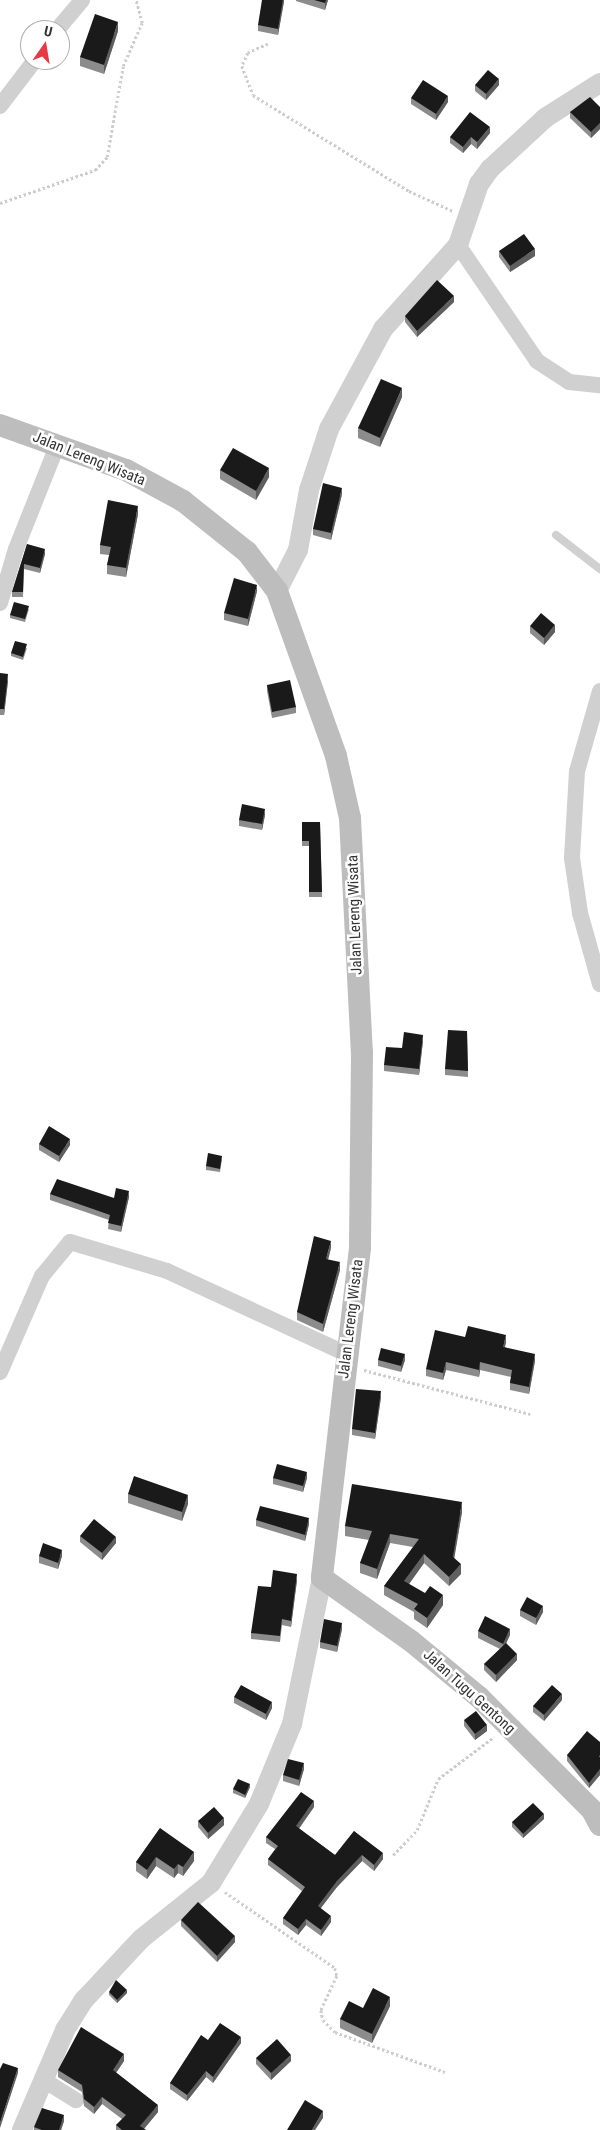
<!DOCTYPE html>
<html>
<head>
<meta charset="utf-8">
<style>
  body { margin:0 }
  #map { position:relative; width:600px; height:2130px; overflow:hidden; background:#fff; font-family:"Roboto Condensed",sans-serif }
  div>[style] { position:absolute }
  .path>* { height:2.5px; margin-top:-1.25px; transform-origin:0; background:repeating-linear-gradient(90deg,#cdcdcd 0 2.5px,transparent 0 5px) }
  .service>* { height:8px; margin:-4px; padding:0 4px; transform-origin:4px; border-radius:4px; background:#d0d0d0 }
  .minor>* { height:16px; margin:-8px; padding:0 8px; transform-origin:8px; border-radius:8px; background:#d0d0d0 }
  .tertiary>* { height:20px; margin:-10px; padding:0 10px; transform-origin:10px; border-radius:10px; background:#d0d0d0 }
  .secondary>* { height:22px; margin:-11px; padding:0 11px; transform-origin:11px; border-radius:11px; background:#bdbdbd }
  .wall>* { inset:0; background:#8c8c8c }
  .shaded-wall>* { inset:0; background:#5f5f5f }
  .building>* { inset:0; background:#1a1a1a }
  span { translate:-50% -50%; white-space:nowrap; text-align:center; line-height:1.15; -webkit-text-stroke:5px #fff; paint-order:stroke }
  .street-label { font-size:15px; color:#333 }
  .north { position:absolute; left:20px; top:20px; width:50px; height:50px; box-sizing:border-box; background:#fff; border:1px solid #adadad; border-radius:50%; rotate:13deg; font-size:14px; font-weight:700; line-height:20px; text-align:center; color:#333 }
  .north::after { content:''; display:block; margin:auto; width:18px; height:22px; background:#e63946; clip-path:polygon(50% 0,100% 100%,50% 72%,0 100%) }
</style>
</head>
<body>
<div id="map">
  <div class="path">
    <div style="left:268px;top:44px;width:22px;rotate:156deg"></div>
    <div style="left:248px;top:53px;width:14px;rotate:115deg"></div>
    <div style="left:242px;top:66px;width:31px;rotate:69deg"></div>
    <div style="left:253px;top:95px;width:183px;rotate:31.6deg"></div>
    <div style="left:409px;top:191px;width:48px;rotate:24.4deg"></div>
    <div style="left:0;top:203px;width:101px;rotate:-19.2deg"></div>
    <div style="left:95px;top:170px;width:18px;rotate:-47deg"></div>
    <div style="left:107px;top:157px;width:92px;rotate:-80deg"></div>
    <div style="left:123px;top:66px;width:47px;rotate:-66.2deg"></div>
    <div style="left:142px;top:23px;width:24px;rotate:-105deg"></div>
    <div style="left:364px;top:1370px;width:172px;rotate:14.8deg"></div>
    <div style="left:393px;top:1855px;width:35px;rotate:-46deg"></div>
    <div style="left:417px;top:1830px;width:55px;rotate:-67.6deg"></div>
    <div style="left:438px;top:1779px;width:70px;rotate:-36.9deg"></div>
    <div style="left:225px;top:1892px;width:134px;rotate:34.6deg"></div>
    <div style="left:335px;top:1968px;width:8px;rotate:76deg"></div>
    <div style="left:337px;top:1976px;width:38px;rotate:115deg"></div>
    <div style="left:321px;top:2010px;width:10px;rotate:79deg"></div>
    <div style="left:323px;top:2020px;width:17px;rotate:45deg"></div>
    <div style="left:335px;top:2032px;width:117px;rotate:20deg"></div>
  </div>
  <div class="service">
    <div style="left:556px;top:535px;width:56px;rotate:37.7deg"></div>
  </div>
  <div class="minor">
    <div style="left:57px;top:30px;width:39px;rotate:-50deg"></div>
    <div style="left:0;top:106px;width:58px;rotate:-52.7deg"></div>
    <div style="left:458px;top:245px;width:140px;rotate:55.7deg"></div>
    <div style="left:537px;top:361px;width:38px;rotate:33deg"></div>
    <div style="left:569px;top:382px;width:31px;rotate:6deg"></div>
    <div style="left:0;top:603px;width:56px;rotate:-73.5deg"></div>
    <div style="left:16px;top:549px;width:111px;rotate:-68.3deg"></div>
    <div style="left:600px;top:691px;width:83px;rotate:106deg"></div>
    <div style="left:577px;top:771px;width:87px;rotate:93.3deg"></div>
    <div style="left:572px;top:858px;width:56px;rotate:81.7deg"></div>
    <div style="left:580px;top:913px;width:74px;rotate:74.3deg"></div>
    <div style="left:0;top:1372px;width:105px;rotate:-66.4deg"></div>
    <div style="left:42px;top:1276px;width:44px;rotate:-50.5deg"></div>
    <div style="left:70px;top:1242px;width:101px;rotate:16.6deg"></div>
    <div style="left:167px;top:1271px;width:198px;rotate:24.8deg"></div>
    <div style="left:42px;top:2079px;width:40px;rotate:32deg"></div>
  </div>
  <div class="tertiary">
    <div style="left:277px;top:591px;width:46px;rotate:-62.9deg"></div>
    <div style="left:298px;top:550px;width:61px;rotate:-79.6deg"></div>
    <div style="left:309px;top:490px;width:64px;rotate:-71.8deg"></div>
    <div style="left:329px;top:429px;width:114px;rotate:-61.6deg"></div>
    <div style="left:383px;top:329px;width:113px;rotate:-48.2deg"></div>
    <div style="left:458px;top:245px;width:65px;rotate:-71deg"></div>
    <div style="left:479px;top:184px;width:19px;rotate:-54deg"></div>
    <div style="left:490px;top:169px;width:75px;rotate:-42.8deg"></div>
    <div style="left:545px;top:118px;width:65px;rotate:-32.5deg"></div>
    <div style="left:22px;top:2130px;width:109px;rotate:-66.7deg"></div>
    <div style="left:65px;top:2030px;width:36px;rotate:-58deg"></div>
    <div style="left:84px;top:2000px;width:83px;rotate:-46.9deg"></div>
    <div style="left:141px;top:1939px;width:90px;rotate:-38.7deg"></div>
    <div style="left:211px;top:1883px;width:92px;rotate:-58.7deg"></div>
    <div style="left:259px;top:1804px;width:87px;rotate:-67.6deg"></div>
    <div style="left:292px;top:1724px;width:149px;rotate:-78.4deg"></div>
  </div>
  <div class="secondary">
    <div style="left:0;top:425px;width:134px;rotate:19.7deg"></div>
    <div style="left:126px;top:470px;width:65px;rotate:28.5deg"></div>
    <div style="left:183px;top:501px;width:82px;rotate:38.6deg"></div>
    <div style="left:247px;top:552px;width:49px;rotate:52.4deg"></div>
    <div style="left:277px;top:591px;width:175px;rotate:70.3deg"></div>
    <div style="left:336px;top:756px;width:64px;rotate:77.3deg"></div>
    <div style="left:350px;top:818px;width:235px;rotate:87.1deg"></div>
    <div style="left:362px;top:1053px;width:195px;rotate:90.6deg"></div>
    <div style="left:360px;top:1248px;width:332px;rotate:96.6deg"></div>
    <div style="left:322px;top:1578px;width:109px;rotate:35.3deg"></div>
    <div style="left:411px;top:1641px;width:88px;rotate:39.5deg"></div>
    <div style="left:479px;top:1697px;width:160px;rotate:45deg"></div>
    <div style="left:592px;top:1810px;width:17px;rotate:62deg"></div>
  </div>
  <div class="wall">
    <div style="clip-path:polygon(284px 0,278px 35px,258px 31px,258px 25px)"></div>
    <div style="clip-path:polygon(296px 0,328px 0,325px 10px,296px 1px)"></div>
    <div style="clip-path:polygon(118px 31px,104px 74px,80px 66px,80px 57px)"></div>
    <div style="clip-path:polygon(475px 85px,499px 85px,486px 100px,475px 91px)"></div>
    <div style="clip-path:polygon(411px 98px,448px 102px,436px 120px,411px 104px)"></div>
    <div style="clip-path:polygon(600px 107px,600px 129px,591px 138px,570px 118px,570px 112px)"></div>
    <div style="clip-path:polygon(490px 133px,477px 149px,471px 144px,463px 153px,450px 143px,450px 137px)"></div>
    <div style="clip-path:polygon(499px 251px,535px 256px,510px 272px,499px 257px)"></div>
    <div style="clip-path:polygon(454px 302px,417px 337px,405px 322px,405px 316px)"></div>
    <div style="clip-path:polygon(402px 397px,380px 447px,358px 438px,358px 428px)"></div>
    <div style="clip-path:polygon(220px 470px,269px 477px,256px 500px,220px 479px)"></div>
    <div style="clip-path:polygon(342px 494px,331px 540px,313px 535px,313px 529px)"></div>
    <div style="clip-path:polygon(138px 514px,126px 577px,107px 574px,107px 565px,109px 555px,100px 554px,100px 545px)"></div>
    <div style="clip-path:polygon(27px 544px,45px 554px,40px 573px,24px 569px,23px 597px,12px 597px,12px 592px)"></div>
    <div style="clip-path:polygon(257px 591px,248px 626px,224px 620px,224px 613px)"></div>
    <div style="clip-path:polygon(29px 609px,25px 622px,10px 618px,10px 615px)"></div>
    <div style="clip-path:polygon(530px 626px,555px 632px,544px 645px,530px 633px)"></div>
    <div style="clip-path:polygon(27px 648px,23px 660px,11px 656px,11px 653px)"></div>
    <div style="clip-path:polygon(0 673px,8px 681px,4px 715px,0 715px)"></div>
    <div style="clip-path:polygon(267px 685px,296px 707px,296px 713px,272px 718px,267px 691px)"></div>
    <div style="clip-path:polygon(265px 815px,262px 830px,239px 826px,239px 820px)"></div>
    <div style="clip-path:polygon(302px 822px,320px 822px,322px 897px,309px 897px,309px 846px,302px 846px)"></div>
    <div style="clip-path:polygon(467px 1031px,468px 1077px,445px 1075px,445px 1069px)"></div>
    <div style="clip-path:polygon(423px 1041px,419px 1075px,384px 1071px,384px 1065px,402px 1048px)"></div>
    <div style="clip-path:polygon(39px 1144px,70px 1145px,59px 1162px,39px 1150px)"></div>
    <div style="clip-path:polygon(222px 1159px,220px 1172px,206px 1170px,206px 1166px)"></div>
    <div style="clip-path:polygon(50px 1194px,114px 1198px,129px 1197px,121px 1232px,108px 1229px,109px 1220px,50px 1200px)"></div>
    <div style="clip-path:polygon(331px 1248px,328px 1260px,340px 1270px,323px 1332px,297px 1320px,297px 1312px)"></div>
    <div style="clip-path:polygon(465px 1337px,506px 1342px,505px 1347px,535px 1361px,529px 1394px,510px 1390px,510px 1383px,511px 1377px,480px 1370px,479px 1377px,446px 1370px,443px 1380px,426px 1376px,426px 1369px)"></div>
    <div style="clip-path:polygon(378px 1360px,405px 1360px,401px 1372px,378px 1366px)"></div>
    <div style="clip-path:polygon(381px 1397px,375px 1439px,352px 1435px,352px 1429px)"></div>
    <div style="clip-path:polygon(273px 1478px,307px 1478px,303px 1492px,273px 1484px)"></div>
    <div style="clip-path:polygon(128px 1494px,188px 1504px,182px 1521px,128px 1503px)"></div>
    <div style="clip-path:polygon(462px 1512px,454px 1558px,461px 1574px,449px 1586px,424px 1563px,409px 1584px,443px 1605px,427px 1628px,414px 1619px,414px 1612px,384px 1595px,384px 1586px,413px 1547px,390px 1543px,377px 1579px,360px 1573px,360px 1563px,369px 1540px,345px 1536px,345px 1526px)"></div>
    <div style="clip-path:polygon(256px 1520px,309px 1524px,305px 1541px,256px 1526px)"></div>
    <div style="clip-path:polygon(80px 1536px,116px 1543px,102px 1560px,80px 1542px)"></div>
    <div style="clip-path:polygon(39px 1556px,62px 1556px,58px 1569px,39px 1563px)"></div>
    <div style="clip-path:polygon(297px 1580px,291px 1627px,282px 1625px,280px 1642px,251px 1639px,251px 1633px,271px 1587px)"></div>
    <div style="clip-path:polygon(520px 1610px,543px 1612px,536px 1625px,520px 1616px)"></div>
    <div style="clip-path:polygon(342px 1629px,337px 1652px,320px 1648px,320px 1642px)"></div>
    <div style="clip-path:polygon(478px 1631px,510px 1635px,506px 1643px,517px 1660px,496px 1682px,484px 1670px,484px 1664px,500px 1649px,478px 1638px)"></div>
    <div style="clip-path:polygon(234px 1697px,272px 1708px,266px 1720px,234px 1703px)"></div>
    <div style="clip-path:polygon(562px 1700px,544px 1721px,533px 1712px,533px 1706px)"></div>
    <div style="clip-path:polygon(464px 1720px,487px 1731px,475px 1740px,464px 1726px)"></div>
    <div style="clip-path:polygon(600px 1742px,600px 1775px,589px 1788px,567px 1761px,567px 1755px)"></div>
    <div style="clip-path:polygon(304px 1769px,299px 1786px,283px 1781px,283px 1775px)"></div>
    <div style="clip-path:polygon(250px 1787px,245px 1798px,233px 1793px,233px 1789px)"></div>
    <div style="clip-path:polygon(314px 1807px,299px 1829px,335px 1855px,354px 1831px,383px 1859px,374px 1871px,362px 1861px,337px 1887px,320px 1908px,331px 1922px,321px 1936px,306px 1925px,298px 1935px,283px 1924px,283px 1918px,302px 1891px,268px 1865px,268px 1859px,275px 1849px,266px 1843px,266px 1837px)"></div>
    <div style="clip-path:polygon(544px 1819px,523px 1838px,512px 1827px,512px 1822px)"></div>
    <div style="clip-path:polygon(198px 1821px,224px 1825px,208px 1839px,198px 1827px)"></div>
    <div style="clip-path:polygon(160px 1828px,194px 1861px,183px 1876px,178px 1873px,174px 1878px,156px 1866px,147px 1879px,136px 1871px,136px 1862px)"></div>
    <div style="clip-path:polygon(181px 1920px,235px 1942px,217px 1962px,181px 1926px)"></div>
    <div style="clip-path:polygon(109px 1992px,127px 1993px,117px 2003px,109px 1995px)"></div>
    <div style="clip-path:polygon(390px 2006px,372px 2043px,340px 2028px,340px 2019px,363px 2008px)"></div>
    <div style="clip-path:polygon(208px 2040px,241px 2043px,213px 2083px,206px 2077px,187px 2101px,170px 2089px,170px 2083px)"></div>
    <div style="clip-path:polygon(256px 2058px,291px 2061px,271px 2080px,256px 2064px)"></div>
    <div style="clip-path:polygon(124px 2061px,116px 2073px,158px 2112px,144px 2129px,146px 2130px,116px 2130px,116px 2125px,122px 2119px,102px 2104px,94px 2114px,84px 2106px,82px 2092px,58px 2077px,58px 2070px)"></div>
    <div style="clip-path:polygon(64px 2121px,61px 2130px,34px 2130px,34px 2127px)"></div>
  </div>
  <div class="shaded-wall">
    <div style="clip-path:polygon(283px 0,284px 0,284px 2px,278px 35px,278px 29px)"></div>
    <div style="clip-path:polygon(326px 0,328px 0,325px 10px,325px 3px)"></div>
    <div style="clip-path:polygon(118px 22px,118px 31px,104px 74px,104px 65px)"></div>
    <div style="clip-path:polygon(499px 79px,499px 85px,486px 100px,486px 94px)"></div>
    <div style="clip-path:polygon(448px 96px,448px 102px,436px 120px,436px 114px)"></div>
    <div style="clip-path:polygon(600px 123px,600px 129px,591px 138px,591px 132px)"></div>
    <div style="clip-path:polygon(490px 127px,490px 133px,477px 149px,477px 142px)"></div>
    <div style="clip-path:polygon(471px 137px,471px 144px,463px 153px,463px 147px)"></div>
    <div style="clip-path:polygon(535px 249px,535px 256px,510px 272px,510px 266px)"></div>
    <div style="clip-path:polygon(454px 296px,454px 302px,417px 337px,417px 331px)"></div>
    <div style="clip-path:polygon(402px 388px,402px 397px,380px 447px,380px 438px)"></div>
    <div style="clip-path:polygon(269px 468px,269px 477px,256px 500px,256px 491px)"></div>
    <div style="clip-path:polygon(342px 488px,342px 494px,331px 540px,331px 533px)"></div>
    <div style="clip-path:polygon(138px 506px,138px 514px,126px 577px,126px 568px)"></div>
    <div style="clip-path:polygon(45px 549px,45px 554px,40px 573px,40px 568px)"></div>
    <div style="clip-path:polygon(257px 585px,257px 591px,248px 626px,248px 619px)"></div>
    <div style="clip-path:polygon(555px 625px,555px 632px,544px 645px,544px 638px)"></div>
    <div style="clip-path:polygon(8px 674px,8px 681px,4px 715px,4px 709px)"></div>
    <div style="clip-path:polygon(265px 809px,265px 815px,262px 830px,262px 824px)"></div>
    <div style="clip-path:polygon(423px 1035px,423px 1041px,419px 1075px,419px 1069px)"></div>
    <div style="clip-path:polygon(70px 1139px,70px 1145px,59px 1162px,59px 1156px)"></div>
    <div style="clip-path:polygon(129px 1191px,129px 1197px,121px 1232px,121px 1226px)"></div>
    <div style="clip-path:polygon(331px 1241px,331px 1248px,326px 1267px,326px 1259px)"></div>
    <div style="clip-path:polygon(340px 1262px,340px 1270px,323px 1332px,323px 1324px)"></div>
    <div style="clip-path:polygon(506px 1335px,506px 1342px,503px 1355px,503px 1347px)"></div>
    <div style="clip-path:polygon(405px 1354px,405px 1360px,401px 1372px,401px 1366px)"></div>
    <div style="clip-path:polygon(535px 1354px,535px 1361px,529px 1394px,529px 1387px)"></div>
    <div style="clip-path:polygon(446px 1362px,446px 1370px,443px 1380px,443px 1373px)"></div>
    <div style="clip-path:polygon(480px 1362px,480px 1370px,479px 1377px,479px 1370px)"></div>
    <div style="clip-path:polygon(381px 1391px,381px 1397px,375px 1439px,375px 1433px)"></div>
    <div style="clip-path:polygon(307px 1472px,307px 1478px,303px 1492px,303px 1486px)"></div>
    <div style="clip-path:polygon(188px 1495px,188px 1504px,182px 1521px,182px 1512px)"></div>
    <div style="clip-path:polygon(462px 1502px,462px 1512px,453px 1566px,453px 1557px)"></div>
    <div style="clip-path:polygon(309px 1518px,309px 1524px,305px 1541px,305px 1535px)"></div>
    <div style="clip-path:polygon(390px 1534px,390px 1543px,377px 1579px,377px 1569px)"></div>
    <div style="clip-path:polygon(116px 1537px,116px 1543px,102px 1560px,102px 1553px)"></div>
    <div style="clip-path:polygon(62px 1550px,62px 1556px,58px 1569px,58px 1563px)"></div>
    <div style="clip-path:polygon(424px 1554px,424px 1563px,404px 1591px,404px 1581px)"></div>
    <div style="clip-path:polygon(461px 1564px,461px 1574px,449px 1586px,449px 1577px)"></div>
    <div style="clip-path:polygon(297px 1574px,297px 1580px,291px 1627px,291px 1621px)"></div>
    <div style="clip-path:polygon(443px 1595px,443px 1605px,427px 1628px,427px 1618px)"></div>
    <div style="clip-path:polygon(543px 1606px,543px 1612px,536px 1625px,536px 1618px)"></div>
    <div style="clip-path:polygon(342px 1623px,342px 1629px,337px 1652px,337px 1646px)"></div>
    <div style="clip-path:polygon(510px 1629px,510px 1635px,503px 1650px,503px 1644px)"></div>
    <div style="clip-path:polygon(517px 1654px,517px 1660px,496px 1682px,496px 1675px)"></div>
    <div style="clip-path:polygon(562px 1694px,562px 1700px,544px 1721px,544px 1715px)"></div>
    <div style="clip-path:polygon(272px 1702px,272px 1708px,266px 1720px,266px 1714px)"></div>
    <div style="clip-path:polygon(487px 1725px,487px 1731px,475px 1740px,475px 1734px)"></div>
    <div style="clip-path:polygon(304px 1763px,304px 1769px,299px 1786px,299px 1780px)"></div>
    <div style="clip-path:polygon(600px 1769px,600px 1775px,589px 1788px,589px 1783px)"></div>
    <div style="clip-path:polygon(250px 1784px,250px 1787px,245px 1798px,245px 1795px)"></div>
    <div style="clip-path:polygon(314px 1801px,314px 1807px,296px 1832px,296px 1826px)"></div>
    <div style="clip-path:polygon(544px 1814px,544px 1819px,523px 1838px,523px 1834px)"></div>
    <div style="clip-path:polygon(224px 1818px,224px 1825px,208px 1839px,208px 1833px)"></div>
    <div style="clip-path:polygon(194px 1852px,194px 1861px,183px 1876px,183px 1867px)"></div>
    <div style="clip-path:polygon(383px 1853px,383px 1859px,374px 1871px,374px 1865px)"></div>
    <div style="clip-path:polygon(362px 1855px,362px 1861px,337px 1887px,318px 1912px,318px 1906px,337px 1881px)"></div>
    <div style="clip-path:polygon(156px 1857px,156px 1866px,147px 1879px,147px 1870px)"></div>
    <div style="clip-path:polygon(178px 1864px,178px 1873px,174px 1878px,174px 1869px)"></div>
    <div style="clip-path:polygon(331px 1916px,331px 1922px,321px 1936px,321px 1930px)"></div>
    <div style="clip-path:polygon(306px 1919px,306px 1925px,298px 1935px,298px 1929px)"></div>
    <div style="clip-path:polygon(235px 1936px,235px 1942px,217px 1962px,217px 1956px)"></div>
    <div style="clip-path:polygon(127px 1990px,127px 1993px,117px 2003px,117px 2000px)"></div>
    <div style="clip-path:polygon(390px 1997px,390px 2006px,372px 2043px,372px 2034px)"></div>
    <div style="clip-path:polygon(241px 2037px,241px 2043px,213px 2083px,213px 2077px)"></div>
    <div style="clip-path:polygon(124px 2054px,124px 2061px,113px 2077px,113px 2070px)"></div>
    <div style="clip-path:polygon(291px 2055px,291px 2061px,271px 2080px,271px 2073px)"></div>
    <div style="clip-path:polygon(18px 2068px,18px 2073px,0 2128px,0 2123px)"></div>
    <div style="clip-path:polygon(206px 2071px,206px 2077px,187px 2101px,187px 2095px)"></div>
    <div style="clip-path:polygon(102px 2097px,102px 2104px,94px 2114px,94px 2107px)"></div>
    <div style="clip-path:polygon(158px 2105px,158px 2112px,143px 2130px,140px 2126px)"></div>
    <div style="clip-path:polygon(323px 2111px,323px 2118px,315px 2130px,312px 2130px)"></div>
    <div style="clip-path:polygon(64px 2115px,64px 2121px,61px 2130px,59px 2130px)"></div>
  </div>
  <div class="building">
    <div style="clip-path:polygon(262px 0,283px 0,278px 29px,258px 25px)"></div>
    <div style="clip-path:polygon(314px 0,326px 0,325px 3px)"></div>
    <div style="clip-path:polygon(95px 14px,118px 22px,104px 65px,80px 57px)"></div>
    <div style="clip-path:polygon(488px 70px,499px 79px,486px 94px,475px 85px)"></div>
    <div style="clip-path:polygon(423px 80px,448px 96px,436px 114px,411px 98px)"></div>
    <div style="clip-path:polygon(590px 97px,600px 107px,600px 123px,591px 132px,570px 112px)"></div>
    <div style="clip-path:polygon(470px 112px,490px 127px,477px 142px,471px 137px,463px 147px,450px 137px)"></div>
    <div style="clip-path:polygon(524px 234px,535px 249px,510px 266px,499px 251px)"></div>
    <div style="clip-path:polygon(437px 280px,454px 296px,417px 331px,405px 316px)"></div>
    <div style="clip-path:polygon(381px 379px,402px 388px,380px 438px,358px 428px)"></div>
    <div style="clip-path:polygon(233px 448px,269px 468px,256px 491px,220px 470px)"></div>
    <div style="clip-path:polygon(323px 483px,342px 488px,331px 533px,313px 529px)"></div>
    <div style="clip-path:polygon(108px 500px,138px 506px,126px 568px,107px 565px,111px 547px,100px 545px)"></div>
    <div style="clip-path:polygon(27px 544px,45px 549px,40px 568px,24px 564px,23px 592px,12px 592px)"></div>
    <div style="clip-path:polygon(234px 578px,257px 585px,248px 619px,224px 613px)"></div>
    <div style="clip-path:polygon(14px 602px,29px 606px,25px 619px,10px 615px)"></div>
    <div style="clip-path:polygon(541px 613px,555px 625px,544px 638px,530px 626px)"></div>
    <div style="clip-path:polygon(15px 641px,27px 644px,23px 657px,11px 653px)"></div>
    <div style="clip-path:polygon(0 673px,8px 674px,4px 709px,0 709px)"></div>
    <div style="clip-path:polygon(290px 680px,296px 707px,272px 712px,267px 685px)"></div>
    <div style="clip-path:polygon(242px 804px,265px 809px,262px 824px,239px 820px)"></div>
    <div style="clip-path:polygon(302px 822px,320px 822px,322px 892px,309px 892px,309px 841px,302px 841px)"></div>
    <div style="clip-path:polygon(448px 1030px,467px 1031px,468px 1071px,445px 1069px)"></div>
    <div style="clip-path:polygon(404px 1032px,423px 1035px,419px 1069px,384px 1065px,386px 1047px,402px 1048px)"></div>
    <div style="clip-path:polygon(49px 1126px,70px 1139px,59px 1156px,39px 1144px)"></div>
    <div style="clip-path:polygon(208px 1153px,222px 1156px,220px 1169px,206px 1166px)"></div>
    <div style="clip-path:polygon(57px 1179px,114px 1198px,116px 1188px,129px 1191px,121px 1226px,108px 1223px,110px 1215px,50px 1194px)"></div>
    <div style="clip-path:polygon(314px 1236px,331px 1241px,326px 1259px,340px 1262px,323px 1324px,297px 1312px)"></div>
    <div style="clip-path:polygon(468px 1326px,506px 1335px,503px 1347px,535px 1354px,529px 1387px,510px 1383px,512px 1370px,480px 1362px,479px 1370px,446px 1362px,443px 1373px,426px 1369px,435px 1330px,465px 1337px)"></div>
    <div style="clip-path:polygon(381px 1348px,405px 1354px,401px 1366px,378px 1360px)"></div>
    <div style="clip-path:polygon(356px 1389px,381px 1391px,375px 1433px,352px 1429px)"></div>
    <div style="clip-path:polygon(277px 1464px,307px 1472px,303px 1486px,273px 1478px)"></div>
    <div style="clip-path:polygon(134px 1476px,188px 1495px,182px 1512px,128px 1494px)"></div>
    <div style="clip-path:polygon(352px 1484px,462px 1502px,453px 1557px,461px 1564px,449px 1577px,424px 1554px,404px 1581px,425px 1593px,430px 1586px,443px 1595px,427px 1618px,414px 1609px,418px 1604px,384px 1586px,419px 1539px,390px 1534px,377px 1569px,360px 1563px,372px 1531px,345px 1526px)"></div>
    <div style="clip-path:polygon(260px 1506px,309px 1518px,305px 1535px,256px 1520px)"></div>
    <div style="clip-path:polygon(94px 1519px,116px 1537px,102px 1553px,80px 1536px)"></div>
    <div style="clip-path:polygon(43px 1543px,62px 1550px,58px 1563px,39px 1556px)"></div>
    <div style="clip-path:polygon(273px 1570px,297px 1574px,291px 1621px,282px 1619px,280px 1636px,251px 1633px,258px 1586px,271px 1587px)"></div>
    <div style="clip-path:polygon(527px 1597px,543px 1606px,536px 1618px,520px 1610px)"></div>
    <div style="clip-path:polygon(485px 1616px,510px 1629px,503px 1644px,478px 1631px)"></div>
    <div style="clip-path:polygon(324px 1619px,342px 1623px,337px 1646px,320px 1642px)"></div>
    <div style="clip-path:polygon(506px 1643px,517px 1654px,496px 1675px,484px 1664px)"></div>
    <div style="clip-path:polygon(241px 1685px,272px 1702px,266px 1714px,234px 1697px)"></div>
    <div style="clip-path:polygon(552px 1685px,562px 1694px,544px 1715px,533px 1706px)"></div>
    <div style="clip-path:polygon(476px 1711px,487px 1725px,475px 1734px,464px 1720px)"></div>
    <div style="clip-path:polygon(587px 1731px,600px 1742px,600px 1755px,599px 1757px,600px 1757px,600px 1769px,589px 1783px,567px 1755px)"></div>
    <div style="clip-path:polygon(288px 1759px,304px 1763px,299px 1780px,283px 1775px)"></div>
    <div style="clip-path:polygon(238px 1779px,250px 1784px,245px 1795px,233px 1789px)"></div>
    <div style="clip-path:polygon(301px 1792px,314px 1801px,296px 1826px,335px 1855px,354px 1831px,383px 1853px,374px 1865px,362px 1855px,337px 1881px,318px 1906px,331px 1916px,321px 1930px,306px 1919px,298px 1929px,283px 1918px,305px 1887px,268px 1859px,278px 1846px,266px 1837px)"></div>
    <div style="clip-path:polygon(533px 1803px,544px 1814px,523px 1834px,512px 1822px)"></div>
    <div style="clip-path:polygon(214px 1807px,224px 1818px,208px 1833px,198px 1821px)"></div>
    <div style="clip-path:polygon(160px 1828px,194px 1852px,183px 1867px,178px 1864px,174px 1869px,156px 1857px,147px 1870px,136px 1862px)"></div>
    <div style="clip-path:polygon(198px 1902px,235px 1936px,217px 1956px,181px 1920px)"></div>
    <div style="clip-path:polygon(116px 1980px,127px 1990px,117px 2000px,109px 1992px)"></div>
    <div style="clip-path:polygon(373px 1988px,390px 1997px,372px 2034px,340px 2019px,349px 2001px,363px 2008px)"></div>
    <div style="clip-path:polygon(220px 2023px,241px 2037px,213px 2077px,206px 2071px,187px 2095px,170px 2083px,201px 2035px,208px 2040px)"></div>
    <div style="clip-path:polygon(81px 2027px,124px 2054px,113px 2070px,158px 2105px,140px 2126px,146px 2130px,122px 2130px,116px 2125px,126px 2115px,102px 2097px,94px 2107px,84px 2099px,82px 2085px,58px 2070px)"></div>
    <div style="clip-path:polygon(277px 2039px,291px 2055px,271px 2073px,256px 2058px)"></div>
    <div style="clip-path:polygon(3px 2063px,18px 2068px,0 2123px,0 2069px)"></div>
    <div style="clip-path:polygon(305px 2100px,323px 2111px,312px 2130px,287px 2130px)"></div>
    <div style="clip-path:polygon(42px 2108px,64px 2115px,59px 2130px,42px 2130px,34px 2127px)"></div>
  </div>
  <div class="street-label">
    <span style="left:89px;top:459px;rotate:22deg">Jalan Lereng Wisata</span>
    <span style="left:355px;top:915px;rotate:-92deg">Jalan Lereng Wisata</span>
    <span style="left:351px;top:1319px;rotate:-83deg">Jalan Lereng Wisata</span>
    <span style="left:469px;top:1692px;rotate:42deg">Jalan Tugu Gentong</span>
  </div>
  <div class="north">U</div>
</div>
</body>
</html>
